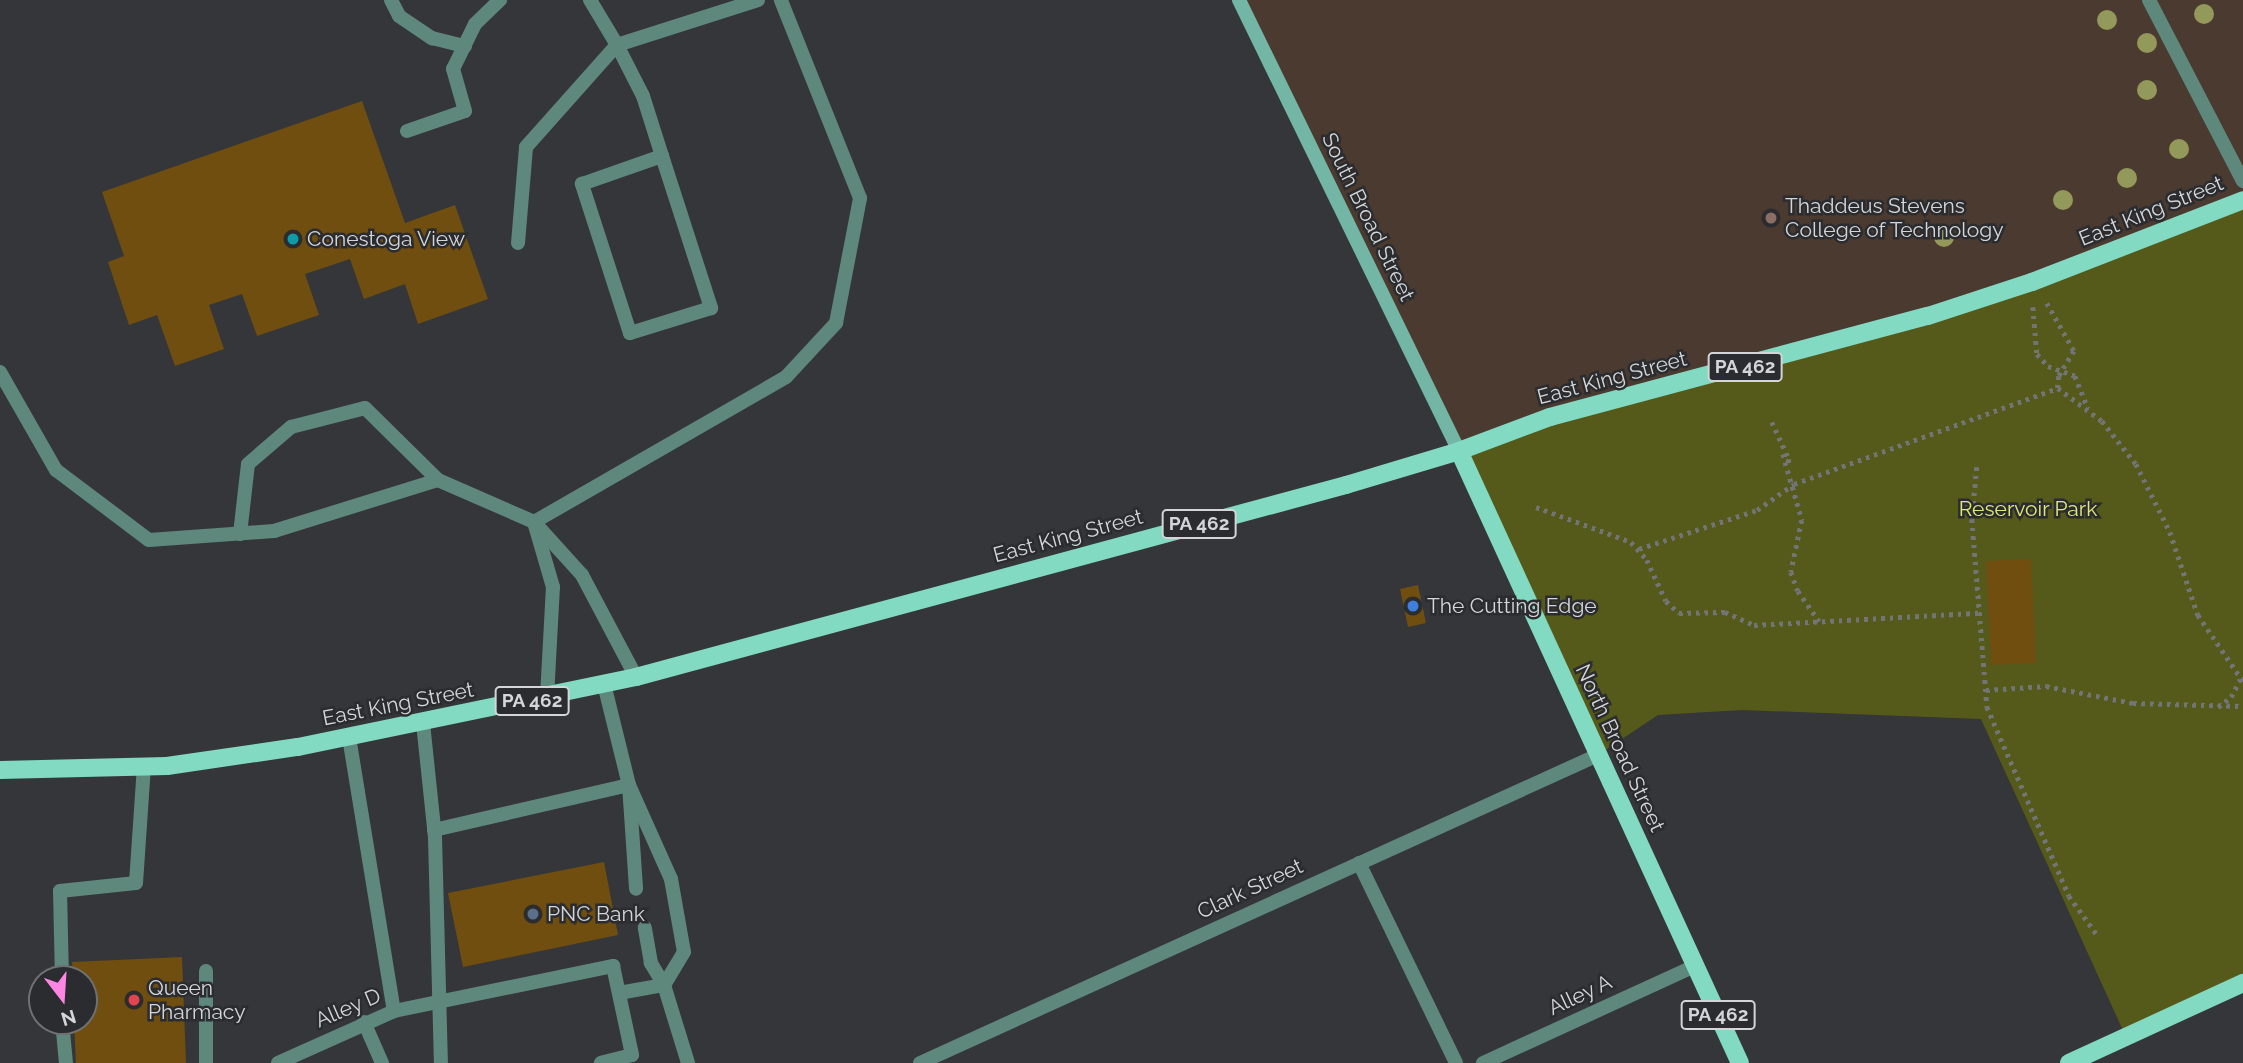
<!DOCTYPE html>
<html>
<head>
<meta charset="utf-8">
<style>
  body { margin:0 }
  #map { position:relative; width:2243px; height:1063px; overflow:hidden; background:#353639; font-family:Raleway,sans-serif }
  div>[style] { position:absolute }
  .education>* { inset:0; background:#4a3a2f }
  .green>* { inset:0; background:#555919 }
  .building>* { inset:0; background:#6f4e0f }
  .path>* { height:4.5px; margin-top:-2.25px; transform-origin:0; background:repeating-linear-gradient(90deg,#737476 0 3.5px,transparent 0 8.5px) }
  .service>* { height:14px; margin:-7px; padding:0 7px; transform-origin:7px; border-radius:7px; background:#5f887d }
  .minor>* { height:14px; margin:-7px; padding:0 7px; transform-origin:7px; border-radius:7px; background:#5f887d }
  .secondary>* { height:14px; margin:-7px; padding:0 7px; transform-origin:7px; border-radius:7px; background:#73b6a5 }
  .primary>* { height:18px; margin:-9px; padding:0 9px; transform-origin:9px; border-radius:9px; background:#82dac3 }
  .trees>* { width:20px; height:20px; margin:-10px; border-radius:50%; background:#93985b }
  .dots>* { width:19px; height:19px; translate:-50% -50%; box-sizing:border-box; border:4px solid #2b2c2f; border-radius:50% }
  span { translate:-50% -50%; white-space:nowrap; text-align:center; line-height:1.15; -webkit-text-stroke:5px #2b2c2f; paint-order:stroke }
  .shield-label span { padding:2px 5px; background:#2b2c2f; border:2px solid; border-radius:5px; -webkit-text-stroke-width:0 }
  .shield-label { font-size:19px; color:#d4d5d7; font-weight:700 }
  .poi-label { font-size:21px; color:#d4d5d7 }
  .left { translate:0 -50%; text-align:left }
  .street-label { font-size:21px; color:#d4d5d7 }
  .park-label { font-size:21px; color:#e0e877 }
  .north { position:absolute; left:28px; top:965px; width:70px; height:70px; box-sizing:border-box; background:#2b2c2f; border:2px solid #6f7072; border-radius:50%; rotate:163deg; font-size:19px; font-weight:700; line-height:28px; text-align:center; color:#d4d5d7 }
  .north::after { content:''; display:block; margin:auto; width:24px; height:32px; background:#fd86e2; clip-path:polygon(50% 0,100% 100%,50% 72%,0 100%) }
</style>
</head>
<body>
<div id="map">
  <div class="education">
    <div style="clip-path:polygon(1239px 0,2243px 0,2243px 200px,2032px 282px,1459px 451px)"></div>
  </div>
  <div class="green">
    <div style="clip-path:polygon(2243px 200px,2243px 983px,2126px 1037px,1981px 719px,1742px 710px,1658px 715px,1598px 755px,1459px 451px,1805px 352px)"></div>
  </div>
  <div class="building">
    <div style="clip-path:polygon(362px 101px,405px 223px,455px 205px,488px 299px,418px 324px,405px 284px,364px 299px,350px 259px,305px 274px,319px 315px,257px 336px,242px 294px,209px 305px,224px 349px,175px 366px,157px 315px,129px 325px,108px 262px,124px 256px,102px 192px)"></div>
    <div style="clip-path:polygon(2031px 559px,2036px 663px,1991px 665px,1986px 561px)"></div>
    <div style="clip-path:polygon(1418px 585px,1426px 623px,1408px 627px,1400px 589px)"></div>
    <div style="clip-path:polygon(604px 862px,618px 935px,463px 967px,448px 893px)"></div>
    <div style="clip-path:polygon(182px 957px,186px 1063px,76px 1063px,74px 1021px,84px 1021px,84px 979px,73px 979px,72px 962px)"></div>
  </div>
  <div class="path">
    <div style="left:2047px;top:303px;width:55px;rotate:60.6deg"></div>
    <div style="left:2074px;top:351px;width:29px;rotate:121deg"></div>
    <div style="left:2059px;top:376px;width:12px;rotate:95deg"></div>
    <div style="left:2058px;top:388px;width:55px;rotate:36.9deg"></div>
    <div style="left:2102px;top:421px;width:55px;rotate:51.7deg"></div>
    <div style="left:2136px;top:464px;width:76px;rotate:63.4deg"></div>
    <div style="left:2170px;top:532px;width:88px;rotate:71.4deg"></div>
    <div style="left:2198px;top:615px;width:80px;rotate:55.7deg"></div>
    <div style="left:2033px;top:307px;width:47px;rotate:85.1deg"></div>
    <div style="left:2037px;top:354px;width:16px;rotate:47deg"></div>
    <div style="left:2048px;top:366px;width:29px;rotate:20deg"></div>
    <div style="left:2075px;top:376px;width:35px;rotate:68deg"></div>
    <div style="left:1772px;top:422px;width:41px;rotate:65.3deg"></div>
    <div style="left:1789px;top:459px;width:8px;rotate:97deg"></div>
    <div style="left:1783px;top:454px;width:69px;rotate:73.9deg"></div>
    <div style="left:1802px;top:520px;width:53px;rotate:101.9deg"></div>
    <div style="left:1791px;top:572px;width:20px;rotate:70deg"></div>
    <div style="left:1798px;top:591px;width:37px;rotate:55deg"></div>
    <div style="left:1977px;top:467px;width:52px;rotate:95.5deg"></div>
    <div style="left:1972px;top:519px;width:189px;rotate:85.4deg"></div>
    <div style="left:1987px;top:707px;width:206px;rotate:66.5deg"></div>
    <div style="left:2069px;top:896px;width:49px;rotate:54.1deg"></div>
    <div style="left:1536px;top:507px;width:101px;rotate:20.2deg"></div>
    <div style="left:1631px;top:542px;width:24px;rotate:48deg"></div>
    <div style="left:1647px;top:560px;width:45px;rotate:65.1deg"></div>
    <div style="left:1666px;top:601px;width:18px;rotate:43deg"></div>
    <div style="left:1679px;top:613px;width:46px;rotate:-1.2deg"></div>
    <div style="left:1725px;top:612px;width:32px;rotate:24deg"></div>
    <div style="left:1754px;top:625px;width:225px;rotate:-3.1deg"></div>
    <div style="left:1639px;top:549px;width:124px;rotate:-18.3deg"></div>
    <div style="left:1757px;top:510px;width:45px;rotate:-35.1deg"></div>
    <div style="left:1794px;top:484px;width:281px;rotate:-20deg"></div>
    <div style="left:1986px;top:690px;width:60px;rotate:-3.8deg"></div>
    <div style="left:2046px;top:686px;width:89px;rotate:11.1deg"></div>
    <div style="left:2133px;top:703px;width:110px;rotate:1.6deg"></div>
    <div style="left:2218px;top:707px;width:16px;rotate:-38deg"></div>
    <div style="left:2231px;top:697px;width:20px;rotate:-63deg"></div>
  </div>
  <div class="service">
    <div style="left:391px;top:0;width:18px;rotate:63deg"></div>
    <div style="left:399px;top:16px;width:40px;rotate:34deg"></div>
    <div style="left:432px;top:38px;width:34px;rotate:14deg"></div>
    <div style="left:590px;top:0;width:52px;rotate:59deg"></div>
    <div style="left:617px;top:45px;width:148px;rotate:-17.7deg"></div>
    <div style="left:2149px;top:0;width:204px;rotate:62.6deg"></div>
    <div style="left:407px;top:131px;width:61px;rotate:-19deg"></div>
    <div style="left:465px;top:111px;width:44px;rotate:-105.9deg"></div>
    <div style="left:453px;top:69px;width:50px;rotate:-63.9deg"></div>
    <div style="left:475px;top:24px;width:35px;rotate:-44deg"></div>
    <div style="left:518px;top:243px;width:96px;rotate:-85.2deg"></div>
    <div style="left:526px;top:147px;width:137px;rotate:-48.3deg"></div>
    <div style="left:617px;top:45px;width:57px;rotate:63deg"></div>
    <div style="left:643px;top:96px;width:63px;rotate:72.4deg"></div>
    <div style="left:662px;top:156px;width:160px;rotate:72.1deg"></div>
    <div style="left:711px;top:308px;width:85px;rotate:162.8deg"></div>
    <div style="left:630px;top:333px;width:157px;rotate:-107.9deg"></div>
    <div style="left:582px;top:184px;width:85px;rotate:-19.3deg"></div>
    <div style="left:0;top:372px;width:113px;rotate:60.3deg"></div>
    <div style="left:56px;top:470px;width:116px;rotate:37deg"></div>
    <div style="left:149px;top:540px;width:125px;rotate:-4.1deg"></div>
    <div style="left:274px;top:531px;width:172px;rotate:-17.3deg"></div>
    <div style="left:438px;top:480px;width:105px;rotate:23.6deg"></div>
    <div style="left:534px;top:522px;width:291px;rotate:-29.9deg"></div>
    <div style="left:786px;top:377px;width:74px;rotate:-47.2deg"></div>
    <div style="left:836px;top:323px;width:127px;rotate:-79.1deg"></div>
    <div style="left:860px;top:198px;width:213px;rotate:-111.8deg"></div>
    <div style="left:240px;top:534px;width:70px;rotate:-83.5deg"></div>
    <div style="left:248px;top:464px;width:57px;rotate:-40.7deg"></div>
    <div style="left:291px;top:427px;width:76px;rotate:-14.4deg"></div>
    <div style="left:365px;top:408px;width:103px;rotate:44.6deg"></div>
    <div style="left:604px;top:684px;width:104px;rotate:76.1deg"></div>
    <div style="left:629px;top:785px;width:103px;rotate:65.9deg"></div>
    <div style="left:671px;top:879px;width:74px;rotate:79.9deg"></div>
    <div style="left:684px;top:952px;width:39px;rotate:121deg"></div>
    <div style="left:664px;top:985px;width:82px;rotate:72.9deg"></div>
    <div style="left:547px;top:697px;width:110px;rotate:-86.9deg"></div>
    <div style="left:553px;top:587px;width:68px;rotate:-106.3deg"></div>
    <div style="left:534px;top:522px;width:72px;rotate:47.8deg"></div>
    <div style="left:582px;top:575px;width:115px;rotate:62.1deg"></div>
    <div style="left:423px;top:723px;width:115px;rotate:84deg"></div>
    <div style="left:435px;top:837px;width:226px;rotate:88.5deg"></div>
    <div style="left:349px;top:737px;width:278px;rotate:80.7deg"></div>
    <div style="left:434px;top:830px;width:200px;rotate:-13deg"></div>
    <div style="left:629px;top:785px;width:104px;rotate:86.1deg"></div>
    <div style="left:1359px;top:863px;width:222px;rotate:64.1deg"></div>
    <div style="left:62px;top:979px;width:88px;rotate:-91.3deg"></div>
    <div style="left:60px;top:891px;width:76px;rotate:-6deg"></div>
    <div style="left:136px;top:883px;width:116px;rotate:-86.1deg"></div>
    <div style="left:619px;top:993px;width:46px;rotate:-10.1deg"></div>
    <div style="left:664px;top:985px;width:26px;rotate:-121deg"></div>
    <div style="left:651px;top:963px;width:36px;rotate:-100deg"></div>
    <div style="left:62px;top:1021px;width:42px;rotate:84.6deg"></div>
    <div style="left:364px;top:1022px;width:45px;rotate:66.3deg"></div>
    <div style="left:206px;top:1063px;width:92px;rotate:-90deg"></div>
    <div style="left:278px;top:1063px;width:127px;rotate:-24.1deg"></div>
    <div style="left:394px;top:1011px;width:224px;rotate:-11.6deg"></div>
    <div style="left:613px;top:966px;width:91px;rotate:77.9deg"></div>
    <div style="left:632px;top:1055px;width:32px;rotate:166deg"></div>
    <div style="left:1483px;top:1063px;width:233px;rotate:-24.6deg"></div>
  </div>
  <div class="minor">
    <div style="left:920px;top:1063px;width:745px;rotate:-24.43deg"></div>
  </div>
  <div class="secondary">
    <div style="left:1239px;top:0;width:502px;rotate:64deg"></div>
  </div>
  <div class="primary">
    <div style="left:1459px;top:451px;width:673px;rotate:65.34deg"></div>
    <div style="left:0;top:770px;width:167px;rotate:-1.4deg"></div>
    <div style="left:167px;top:766px;width:132px;rotate:-8.3deg"></div>
    <div style="left:298px;top:747px;width:345px;rotate:-11.7deg"></div>
    <div style="left:636px;top:677px;width:736px;rotate:-15.13deg"></div>
    <div style="left:1346px;top:485px;width:118px;rotate:-16.7deg"></div>
    <div style="left:1459px;top:451px;width:97px;rotate:-20.5deg"></div>
    <div style="left:1550px;top:417px;width:391px;rotate:-15deg"></div>
    <div style="left:1928px;top:316px;width:109px;rotate:-18.1deg"></div>
    <div style="left:2032px;top:282px;width:226px;rotate:-21.2deg"></div>
    <div style="left:2069px;top:1063px;width:192px;rotate:-24.7deg"></div>
  </div>
  <div class="trees">
    <div style="left:2204px;top:14px"></div>
    <div style="left:2107px;top:20px"></div>
    <div style="left:2147px;top:43px"></div>
    <div style="left:2147px;top:90px"></div>
    <div style="left:2179px;top:149px"></div>
    <div style="left:2127px;top:178px"></div>
    <div style="left:2063px;top:200px"></div>
    <div style="left:1944px;top:237px"></div>
  </div>
  <div class="dots">
    <div style="left:1771px;top:218px;background:#8d6e63"></div>
    <div style="left:293px;top:239px;background:#0f9aa8"></div>
    <div style="left:1413px;top:606px;background:#3f7fe0"></div>
    <div style="left:533px;top:914px;background:#5c6f8a"></div>
    <div style="left:134px;top:1000px;background:#e0444e"></div>
  </div>
  <div class="shield-label">
    <span style="left:1745px;top:367px">PA 462</span>
    <span style="left:1199px;top:524px">PA 462</span>
    <span style="left:532px;top:701px">PA 462</span>
    <span style="left:1718px;top:1015px">PA 462</span>
  </div>
  <div class="poi-label">
    <span class="left" style="left:1785px;top:218px">Thaddeus Stevens<br>College of Technology</span>
    <span class="left" style="left:307px;top:239px">Conestoga View</span>
    <span class="left" style="left:1427px;top:606px">The Cutting Edge</span>
    <span class="left" style="left:547px;top:914px">PNC Bank</span>
    <span class="left" style="left:148px;top:1000px">Queen<br>Pharmacy</span>
  </div>
  <div class="street-label">
    <span style="left:2151px;top:211px;rotate:-22deg">East King Street</span>
    <span style="left:1368px;top:217px;rotate:64deg">South Broad Street</span>
    <span style="left:1612px;top:378px;rotate:-15deg">East King Street</span>
    <span style="left:1068px;top:536px;rotate:-15deg">East King Street</span>
    <span style="left:398px;top:704px;rotate:-11deg">East King Street</span>
    <span style="left:1620px;top:748px;rotate:65deg">North Broad Street</span>
    <span style="left:1250px;top:889px;rotate:-25deg">Clark Street</span>
    <span style="left:1580px;top:995px;rotate:-25deg">Alley A</span>
    <span style="left:348px;top:1008px;rotate:-23deg">Alley D</span>
  </div>
  <div class="park-label">
    <span style="left:2028px;top:509px">Reservoir Park</span>
  </div>
  <div class="north">N</div>
</div>
</body>
</html>
